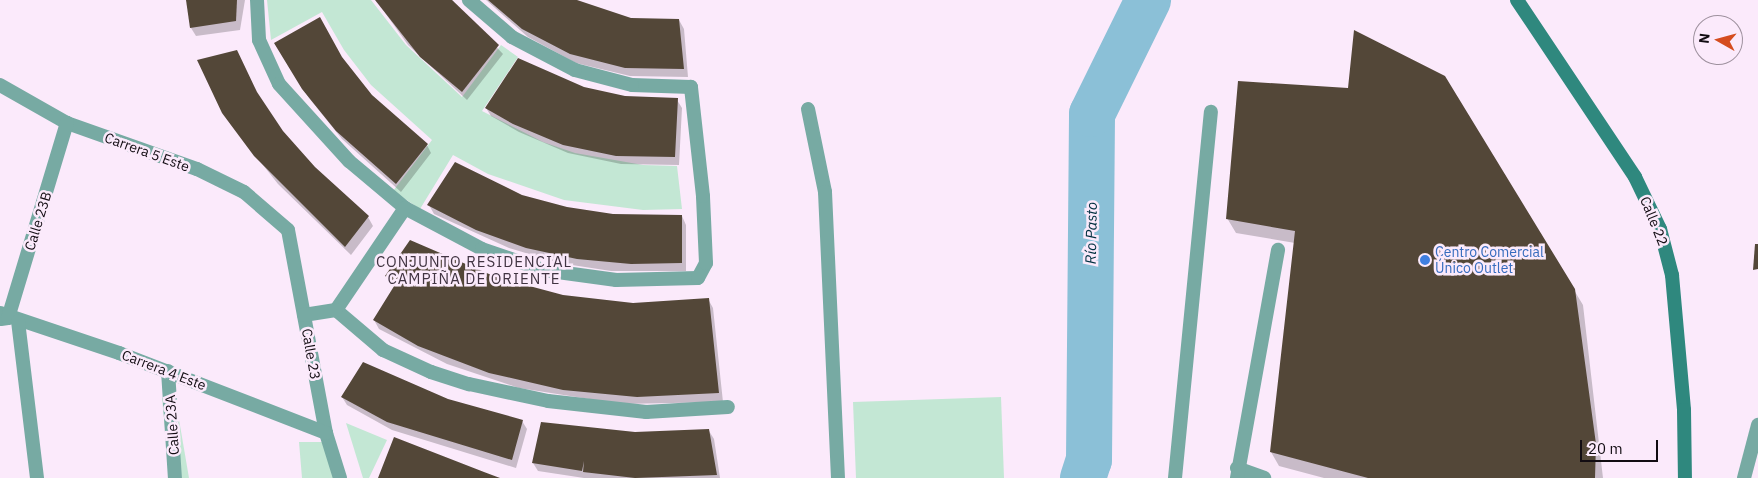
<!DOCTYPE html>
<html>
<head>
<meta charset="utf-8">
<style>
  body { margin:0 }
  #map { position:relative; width:1758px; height:478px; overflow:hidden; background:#fbeafb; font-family:"IBM Plex Sans",sans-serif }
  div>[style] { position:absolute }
  .green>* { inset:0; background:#c3e7d4 }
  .shadow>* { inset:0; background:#0003 }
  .river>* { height:46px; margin:-23px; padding:0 23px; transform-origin:23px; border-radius:23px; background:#8bc0d7 }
  .building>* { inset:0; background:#534738 }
  .service>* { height:14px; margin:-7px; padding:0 7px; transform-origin:7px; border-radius:7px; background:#77aaa3 }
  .minor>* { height:14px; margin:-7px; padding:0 7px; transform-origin:7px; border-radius:7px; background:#77aaa3 }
  .secondary>* { height:14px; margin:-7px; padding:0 7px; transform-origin:7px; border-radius:7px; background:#2f887e }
  .dots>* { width:14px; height:14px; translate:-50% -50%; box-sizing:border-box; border:2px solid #fbeafb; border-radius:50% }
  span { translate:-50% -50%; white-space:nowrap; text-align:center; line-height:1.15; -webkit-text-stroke:5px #fbeafb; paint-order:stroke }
  .street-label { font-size:14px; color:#120c12 }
  .shop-label { font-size:14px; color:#366cbe }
  .left { translate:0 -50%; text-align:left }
  .water-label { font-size:15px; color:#003040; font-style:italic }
  .neighbourhood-label { font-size:15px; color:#413442; letter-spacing:1px }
  .north { position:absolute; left:1693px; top:15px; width:50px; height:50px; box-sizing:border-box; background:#fbeafb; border:1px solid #9e919e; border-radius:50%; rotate:277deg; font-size:14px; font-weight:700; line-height:20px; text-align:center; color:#120c12 }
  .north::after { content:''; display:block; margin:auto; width:18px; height:22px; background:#d54d1f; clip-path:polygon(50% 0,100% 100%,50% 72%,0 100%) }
  .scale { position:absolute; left:1580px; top:440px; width:78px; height:22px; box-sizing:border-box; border:2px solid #120c12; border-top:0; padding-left:6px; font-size:15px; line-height:18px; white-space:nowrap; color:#120c12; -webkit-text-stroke:4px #fbeafb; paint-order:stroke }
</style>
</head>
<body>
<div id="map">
  <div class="green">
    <div style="clip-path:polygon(267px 0,371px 0,406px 45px,462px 97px,501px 45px,518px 57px,482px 111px,543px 142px,575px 153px,643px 165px,677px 166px,682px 209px,643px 210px,564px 200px,488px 174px,453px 155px,420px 209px,393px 191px,432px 140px,371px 85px,344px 50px,322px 12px,271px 40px)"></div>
    <div style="clip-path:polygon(1001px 397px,1004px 478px,856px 478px,853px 402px)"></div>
    <div style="clip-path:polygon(162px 398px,176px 402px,189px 478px,170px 478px)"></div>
    <div style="clip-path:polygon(346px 423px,387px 440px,369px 478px,363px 478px)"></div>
    <div style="clip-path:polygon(299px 442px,322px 442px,335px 478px,302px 478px)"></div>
  </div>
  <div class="shadow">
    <div style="clip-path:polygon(189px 0,245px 0,240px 30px,196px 36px,191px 28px)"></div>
    <div style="clip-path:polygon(376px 0,452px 0,503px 54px,467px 100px,408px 45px)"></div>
    <div style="clip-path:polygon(486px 0,574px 0,631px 19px,679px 20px,684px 29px,688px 77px,630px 76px,576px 63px,528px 37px)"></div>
    <div style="clip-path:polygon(275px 44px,342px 59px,371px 96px,427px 145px,431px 153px,401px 192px,342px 139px,309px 98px)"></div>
    <div style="clip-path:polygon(1239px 82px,1574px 290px,1583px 305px,1603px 478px,1324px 478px,1279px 466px,1271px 452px,1295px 243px,1236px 233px,1227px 218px)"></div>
    <div style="clip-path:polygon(584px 88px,624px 97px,677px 100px,682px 108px,679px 165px,621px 164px,568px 153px,519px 132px,491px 116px,486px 108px)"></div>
    <div style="clip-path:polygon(259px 98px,282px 132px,314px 168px,368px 217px,373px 226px,351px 255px,278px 184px,229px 122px)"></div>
    <div style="clip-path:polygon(521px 196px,567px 209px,613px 215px,682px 216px,686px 225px,686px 271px,611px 271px,559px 263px,509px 248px,434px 214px,429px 205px)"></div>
    <div style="clip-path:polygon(387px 276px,496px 279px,563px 296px,633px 304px,708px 299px,713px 308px,723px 402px,621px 404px,519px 388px,447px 364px,379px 329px,374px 320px,395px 286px)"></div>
    <div style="clip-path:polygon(342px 397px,448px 400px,522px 421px,527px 429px,516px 468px,392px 430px,347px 405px)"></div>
    <div style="clip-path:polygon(709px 431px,714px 439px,720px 478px,584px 478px,538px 471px,533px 463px,635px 433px)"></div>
  </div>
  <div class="river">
    <div style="left:1083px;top:478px;width:19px;rotate:-72deg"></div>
    <div style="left:1089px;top:460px;width:346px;rotate:-89.5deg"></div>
    <div style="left:1092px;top:114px;width:127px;rotate:-63.8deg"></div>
  </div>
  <div class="building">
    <div style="clip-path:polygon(186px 0,237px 0,236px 21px,190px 28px)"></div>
    <div style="clip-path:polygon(375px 0,452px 0,499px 45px,462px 92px,420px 57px)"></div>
    <div style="clip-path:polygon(488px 0,577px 0,631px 18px,679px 19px,684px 69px,625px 68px,570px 54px,522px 29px)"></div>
    <div style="clip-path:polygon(320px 17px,342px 57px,372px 95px,428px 144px,396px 184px,336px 131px,302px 89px,274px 43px)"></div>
    <div style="clip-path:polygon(1354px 30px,1445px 76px,1575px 289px,1596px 444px,1595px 478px,1368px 478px,1270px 452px,1295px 231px,1226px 219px,1238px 81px,1348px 88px)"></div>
    <div style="clip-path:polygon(237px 50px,257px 92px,283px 131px,315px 167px,369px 216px,345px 247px,254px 156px,222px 113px,197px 60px)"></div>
    <div style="clip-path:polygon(518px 58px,584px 87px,625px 96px,678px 98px,675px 157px,616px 156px,563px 145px,513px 124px,485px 108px)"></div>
    <div style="clip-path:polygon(455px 162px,522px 195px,567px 207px,613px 214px,682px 215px,682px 263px,631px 264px,577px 259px,526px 248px,476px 230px,427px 205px)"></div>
    <div style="clip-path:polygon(410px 240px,496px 277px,563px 295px,633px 303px,709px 298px,719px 393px,637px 397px,563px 390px,489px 373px,418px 346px,373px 320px,396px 283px,405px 286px,385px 276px)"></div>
    <div style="clip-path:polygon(1755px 244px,1758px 244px,1758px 269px,1753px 270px)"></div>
    <div style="clip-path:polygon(363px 362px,448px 399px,523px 420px,512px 460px,387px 422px,341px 397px)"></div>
    <div style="clip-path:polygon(541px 422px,635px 432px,709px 429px,717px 475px,635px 478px,583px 472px,584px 461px,582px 471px,532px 463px)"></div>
    <div style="clip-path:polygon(394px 437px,484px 472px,500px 478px,378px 478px)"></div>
  </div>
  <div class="service">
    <div style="left:1237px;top:468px;width:29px;rotate:20deg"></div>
    <div style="left:1175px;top:478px;width:368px;rotate:-84.4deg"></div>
    <div style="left:1237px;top:478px;width:232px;rotate:-79.8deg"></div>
  </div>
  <div class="minor">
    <div style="left:257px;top:0;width:40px;rotate:87.1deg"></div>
    <div style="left:259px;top:40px;width:48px;rotate:65.6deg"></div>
    <div style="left:279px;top:84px;width:104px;rotate:47.7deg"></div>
    <div style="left:349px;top:161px;width:73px;rotate:40deg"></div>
    <div style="left:405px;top:208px;width:87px;rotate:28deg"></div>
    <div style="left:482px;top:249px;width:65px;rotate:19deg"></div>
    <div style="left:543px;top:270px;width:74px;rotate:7.8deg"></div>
    <div style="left:616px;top:280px;width:82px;rotate:-1.4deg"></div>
    <div style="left:698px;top:278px;width:17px;rotate:-62deg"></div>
    <div style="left:706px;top:263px;width:67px;rotate:-92.6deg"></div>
    <div style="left:703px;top:196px;width:110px;rotate:-96.3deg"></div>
    <div style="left:691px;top:87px;width:59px;rotate:-178.1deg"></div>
    <div style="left:632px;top:85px;width:59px;rotate:-165.3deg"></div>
    <div style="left:575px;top:70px;width:71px;rotate:-152.4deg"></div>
    <div style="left:512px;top:37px;width:57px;rotate:-139.3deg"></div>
    <div style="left:0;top:85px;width:77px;rotate:29.6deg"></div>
    <div style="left:67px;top:123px;width:138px;rotate:19.5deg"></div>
    <div style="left:197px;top:169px;width:52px;rotate:26.1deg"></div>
    <div style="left:244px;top:192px;width:58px;rotate:40.8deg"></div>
    <div style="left:288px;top:230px;width:207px;rotate:79.4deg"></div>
    <div style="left:326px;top:433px;width:47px;rotate:72.7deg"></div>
    <div style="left:808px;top:109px;width:85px;rotate:78.4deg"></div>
    <div style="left:825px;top:192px;width:286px;rotate:87.4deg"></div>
    <div style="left:405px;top:208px;width:123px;rotate:124.1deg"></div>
    <div style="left:336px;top:310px;width:62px;rotate:40.4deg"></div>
    <div style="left:383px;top:350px;width:53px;rotate:24.6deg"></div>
    <div style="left:431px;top:372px;width:40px;rotate:18deg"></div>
    <div style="left:469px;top:384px;width:81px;rotate:12.1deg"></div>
    <div style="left:548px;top:401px;width:99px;rotate:6.4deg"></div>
    <div style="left:646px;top:412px;width:82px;rotate:-3.5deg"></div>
    <div style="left:0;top:313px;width:126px;rotate:18.6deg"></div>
    <div style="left:119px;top:353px;width:222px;rotate:21.1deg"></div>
    <div style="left:304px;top:315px;width:32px;rotate:-9deg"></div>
    <div style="left:1px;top:319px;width:7px;rotate:-8deg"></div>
    <div style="left:8px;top:318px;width:204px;rotate:-73.2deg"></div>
    <div style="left:18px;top:321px;width:158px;rotate:83.1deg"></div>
    <div style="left:168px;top:371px;width:107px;rotate:86.3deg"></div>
    <div style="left:1744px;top:478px;width:55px;rotate:-75.2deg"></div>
  </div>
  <div class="secondary">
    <div style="left:1517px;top:0;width:213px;rotate:56.3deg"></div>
    <div style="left:1635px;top:177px;width:58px;rotate:64.3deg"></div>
    <div style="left:1660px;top:229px;width:48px;rotate:75.4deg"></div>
    <div style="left:1672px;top:275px;width:136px;rotate:84.9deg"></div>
    <div style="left:1684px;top:410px;width:68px;rotate:89.2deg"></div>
  </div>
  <div class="dots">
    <div style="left:1425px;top:260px;background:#3f7fe0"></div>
  </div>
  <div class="street-label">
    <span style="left:147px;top:152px;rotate:20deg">Carrera 5 Este</span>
    <span style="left:38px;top:221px;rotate:-73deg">Calle 23B</span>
    <span style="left:1654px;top:221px;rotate:68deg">Calle 22</span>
    <span style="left:311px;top:354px;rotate:80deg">Calle 23</span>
    <span style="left:164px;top:370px;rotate:21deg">Carrera 4 Este</span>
    <span style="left:172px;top:425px;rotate:-94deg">Calle 23A</span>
  </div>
  <div class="shop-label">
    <span class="left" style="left:1435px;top:260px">Centro Comercial<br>Único Outlet</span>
  </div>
  <div class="water-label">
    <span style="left:1091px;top:233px;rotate:-89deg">Río Pasto</span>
  </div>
  <div class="neighbourhood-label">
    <span style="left:474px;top:270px">CONJUNTO RESIDENCIAL<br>CAMPIÑA DE ORIENTE</span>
  </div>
  <div class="north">N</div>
  <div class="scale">20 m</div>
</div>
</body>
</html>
